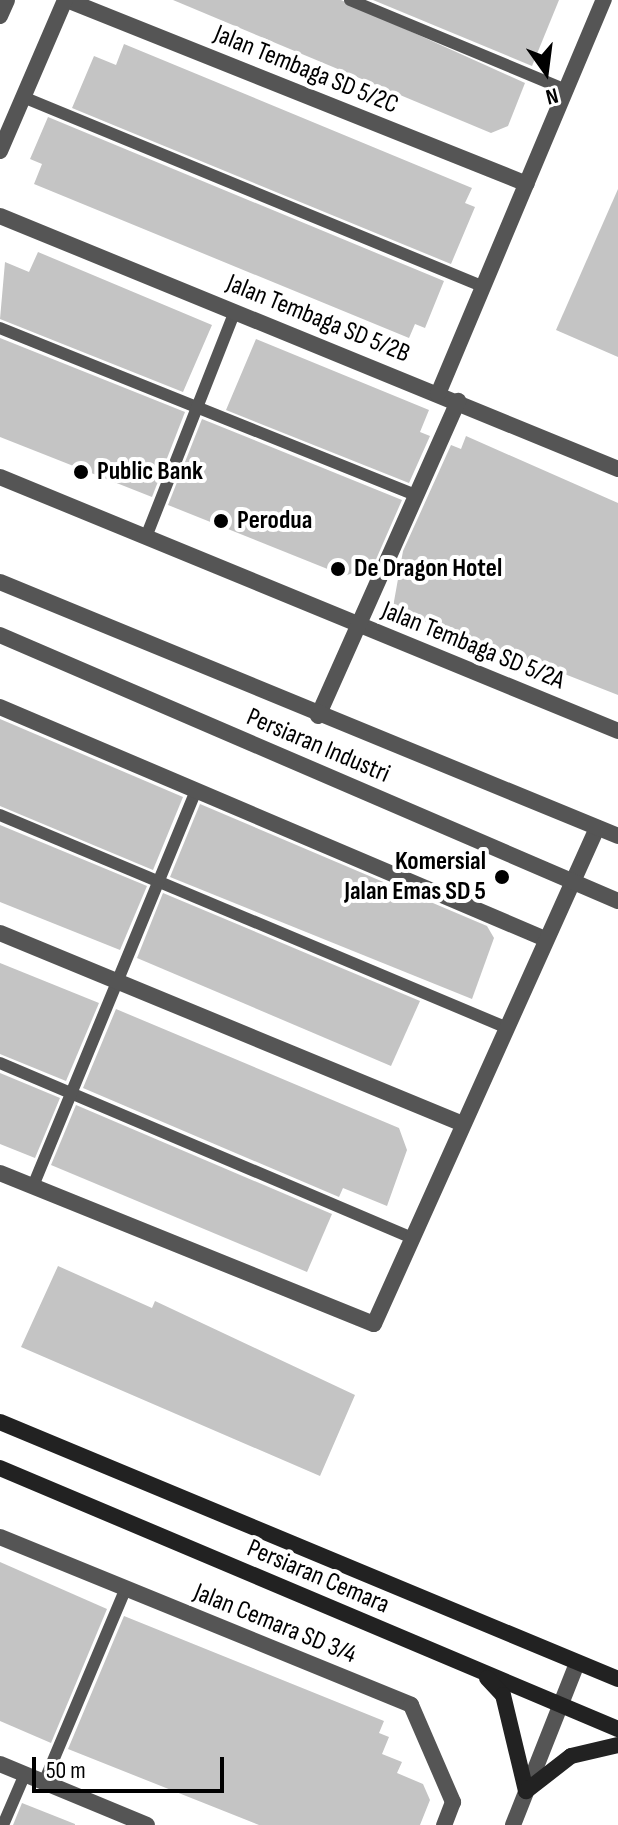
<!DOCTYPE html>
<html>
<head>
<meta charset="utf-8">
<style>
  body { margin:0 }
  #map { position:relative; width:618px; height:1825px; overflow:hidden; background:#fff; font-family:"Sofia Sans Condensed",sans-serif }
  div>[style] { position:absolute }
  .building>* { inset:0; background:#c4c4c4 }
  .service>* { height:12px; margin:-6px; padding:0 6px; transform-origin:6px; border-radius:6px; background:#555 }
  .minor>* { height:16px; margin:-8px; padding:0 8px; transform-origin:8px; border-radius:8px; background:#555 }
  .tertiary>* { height:16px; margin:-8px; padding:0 8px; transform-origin:8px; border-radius:8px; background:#555 }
  .secondary>* { height:16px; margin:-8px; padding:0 8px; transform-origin:8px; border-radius:8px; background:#222 }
  .dots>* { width:22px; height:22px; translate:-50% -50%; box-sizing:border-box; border:4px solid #fff; border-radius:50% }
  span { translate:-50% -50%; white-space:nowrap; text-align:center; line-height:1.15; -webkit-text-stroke:8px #fff; paint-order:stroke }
  .street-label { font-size:26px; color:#000 }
  .poi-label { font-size:26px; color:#000; font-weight:700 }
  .left { translate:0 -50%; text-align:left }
  .right { translate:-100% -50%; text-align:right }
  .north { position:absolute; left:506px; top:32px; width:80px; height:80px; -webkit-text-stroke:6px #fff; paint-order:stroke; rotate:166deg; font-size:22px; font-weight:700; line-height:32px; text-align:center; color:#000 }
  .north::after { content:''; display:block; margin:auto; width:28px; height:36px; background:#000; clip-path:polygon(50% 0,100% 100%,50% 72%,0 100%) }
  .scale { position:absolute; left:32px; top:1757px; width:192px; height:36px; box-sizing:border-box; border:4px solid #000; border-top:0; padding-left:10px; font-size:24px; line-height:28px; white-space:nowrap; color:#000; -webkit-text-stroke:6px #fff; paint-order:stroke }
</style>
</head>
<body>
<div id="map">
  <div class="building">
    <div style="clip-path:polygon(173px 0,341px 0,525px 83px,508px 126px,491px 133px)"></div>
    <div style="clip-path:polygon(373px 0,559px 0,532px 66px)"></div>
    <div style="clip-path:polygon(124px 44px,472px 188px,465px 203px,475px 207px,451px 264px,72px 108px,94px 56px,116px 65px)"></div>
    <div style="clip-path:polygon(48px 117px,444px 281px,425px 328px,415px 324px,409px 338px,34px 184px,42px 164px,30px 159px)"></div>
    <div style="clip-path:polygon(618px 189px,618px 357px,556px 330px)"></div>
    <div style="clip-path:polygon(38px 252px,212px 325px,183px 392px,0 319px,5px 262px,29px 272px)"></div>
    <div style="clip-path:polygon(0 338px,185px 412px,152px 497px,0 437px)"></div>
    <div style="clip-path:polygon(256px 339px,429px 410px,420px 432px,430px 436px,409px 483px,226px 410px)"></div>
    <div style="clip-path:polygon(202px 419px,402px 500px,374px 564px,345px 576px,168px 505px)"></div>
    <div style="clip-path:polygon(466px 436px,618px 503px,618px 695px,562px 673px,558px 681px,393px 607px,403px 551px,451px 445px,461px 449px)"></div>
    <div style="clip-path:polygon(0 719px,183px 797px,153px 870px,0 806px)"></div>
    <div style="clip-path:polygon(200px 804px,487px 926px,494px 938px,472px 999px,170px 877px)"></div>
    <div style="clip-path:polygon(0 825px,147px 886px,120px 950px,0 902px)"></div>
    <div style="clip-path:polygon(163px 893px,420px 1001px,391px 1066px,137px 958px)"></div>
    <div style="clip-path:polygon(0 963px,99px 1003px,66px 1081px,0 1054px)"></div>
    <div style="clip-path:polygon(116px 1009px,399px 1128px,407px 1150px,387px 1206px,343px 1188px,339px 1197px,83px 1088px)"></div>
    <div style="clip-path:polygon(0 1073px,60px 1098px,35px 1158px,0 1144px)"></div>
    <div style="clip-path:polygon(76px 1105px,332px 1214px,307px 1272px,51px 1165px)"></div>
    <div style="clip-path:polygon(58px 1266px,152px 1308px,155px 1301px,355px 1395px,320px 1476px,21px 1347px)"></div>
    <div style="clip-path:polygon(0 1562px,107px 1609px,51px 1743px,0 1721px)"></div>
    <div style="clip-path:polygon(124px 1616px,384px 1721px,379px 1733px,389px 1737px,382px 1754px,402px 1762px,397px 1773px,423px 1784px,430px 1800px,420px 1825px,259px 1825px,68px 1749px)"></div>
    <div style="clip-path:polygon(22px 1803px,75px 1824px,75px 1825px,13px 1825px)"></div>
  </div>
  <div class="service">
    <div style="left:350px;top:0;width:234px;rotate:22.6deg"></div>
    <div style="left:23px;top:97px;width:498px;rotate:22.4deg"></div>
    <div style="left:0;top:328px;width:450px;rotate:21.9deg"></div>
    <div style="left:146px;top:537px;width:243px;rotate:-68.5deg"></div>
    <div style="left:0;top:815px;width:548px;rotate:22.77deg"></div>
    <div style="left:0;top:1063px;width:449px;rotate:23deg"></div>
    <div style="left:33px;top:1186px;width:428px;rotate:-67.6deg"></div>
    <div style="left:44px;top:1782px;width:211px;rotate:-67.1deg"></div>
    <div style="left:3px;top:1825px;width:56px;rotate:-66.7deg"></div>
  </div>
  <div class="minor">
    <div style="left:67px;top:0;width:495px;rotate:21.8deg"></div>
    <div style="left:0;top:16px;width:17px;rotate:-66deg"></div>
    <div style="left:0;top:151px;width:164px;rotate:-66.7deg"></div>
    <div style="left:0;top:216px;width:668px;rotate:22.26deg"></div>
    <div style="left:438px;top:394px;width:428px;rotate:-67.2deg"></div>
    <div style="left:0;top:477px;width:668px;rotate:22.34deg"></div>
    <div style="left:0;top:707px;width:590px;rotate:23.05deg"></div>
    <div style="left:318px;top:716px;width:345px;rotate:-66deg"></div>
    <div style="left:0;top:933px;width:501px;rotate:22.42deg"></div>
    <div style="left:0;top:1173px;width:403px;rotate:22deg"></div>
    <div style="left:374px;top:1324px;width:544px;rotate:-65.79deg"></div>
    <div style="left:0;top:1537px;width:444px;rotate:22.2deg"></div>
    <div style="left:411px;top:1705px;width:106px;rotate:66.6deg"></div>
    <div style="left:453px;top:1802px;width:25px;rotate:111deg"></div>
    <div style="left:0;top:1764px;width:159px;rotate:22.5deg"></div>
  </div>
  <div class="tertiary">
    <div style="left:0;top:582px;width:668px;rotate:22.34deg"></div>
    <div style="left:0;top:635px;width:673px;rotate:23.29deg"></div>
    <div style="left:513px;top:1825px;width:174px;rotate:-68.4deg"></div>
  </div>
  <div class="secondary">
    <div style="left:0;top:1422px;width:669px;rotate:22.58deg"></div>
    <div style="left:0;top:1468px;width:671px;rotate:22.9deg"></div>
    <div style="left:487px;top:1678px;width:23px;rotate:47deg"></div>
    <div style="left:503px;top:1695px;width:99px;rotate:76.5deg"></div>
    <div style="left:526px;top:1791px;width:57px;rotate:-37.9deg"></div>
    <div style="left:571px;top:1756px;width:48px;rotate:-13.2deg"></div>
  </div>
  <div class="dots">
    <div style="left:81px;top:472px;background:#000"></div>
    <div style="left:221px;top:521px;background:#000"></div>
    <div style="left:338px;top:569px;background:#000"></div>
    <div style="left:502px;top:877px;background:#000"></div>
  </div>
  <div class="street-label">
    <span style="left:306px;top:70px;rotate:22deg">Jalan Tembaga SD 5/2C</span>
    <span style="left:318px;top:319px;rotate:22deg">Jalan Tembaga SD 5/2B</span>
    <span style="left:473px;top:646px;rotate:22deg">Jalan Tembaga SD 5/2A</span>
    <span style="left:318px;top:746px;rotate:23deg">Persiaran Industri</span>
    <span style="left:318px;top:1577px;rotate:23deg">Persiaran Cemara</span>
    <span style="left:275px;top:1624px;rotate:22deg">Jalan Cemara SD 3/4</span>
  </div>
  <div class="poi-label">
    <span class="left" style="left:97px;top:472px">Public Bank</span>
    <span class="left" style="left:237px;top:521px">Perodua</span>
    <span class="left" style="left:354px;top:569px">De Dragon Hotel</span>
    <span class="right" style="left:486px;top:877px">Komersial<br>Jalan Emas SD 5</span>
  </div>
  <div class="north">N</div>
  <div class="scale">50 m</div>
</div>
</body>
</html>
